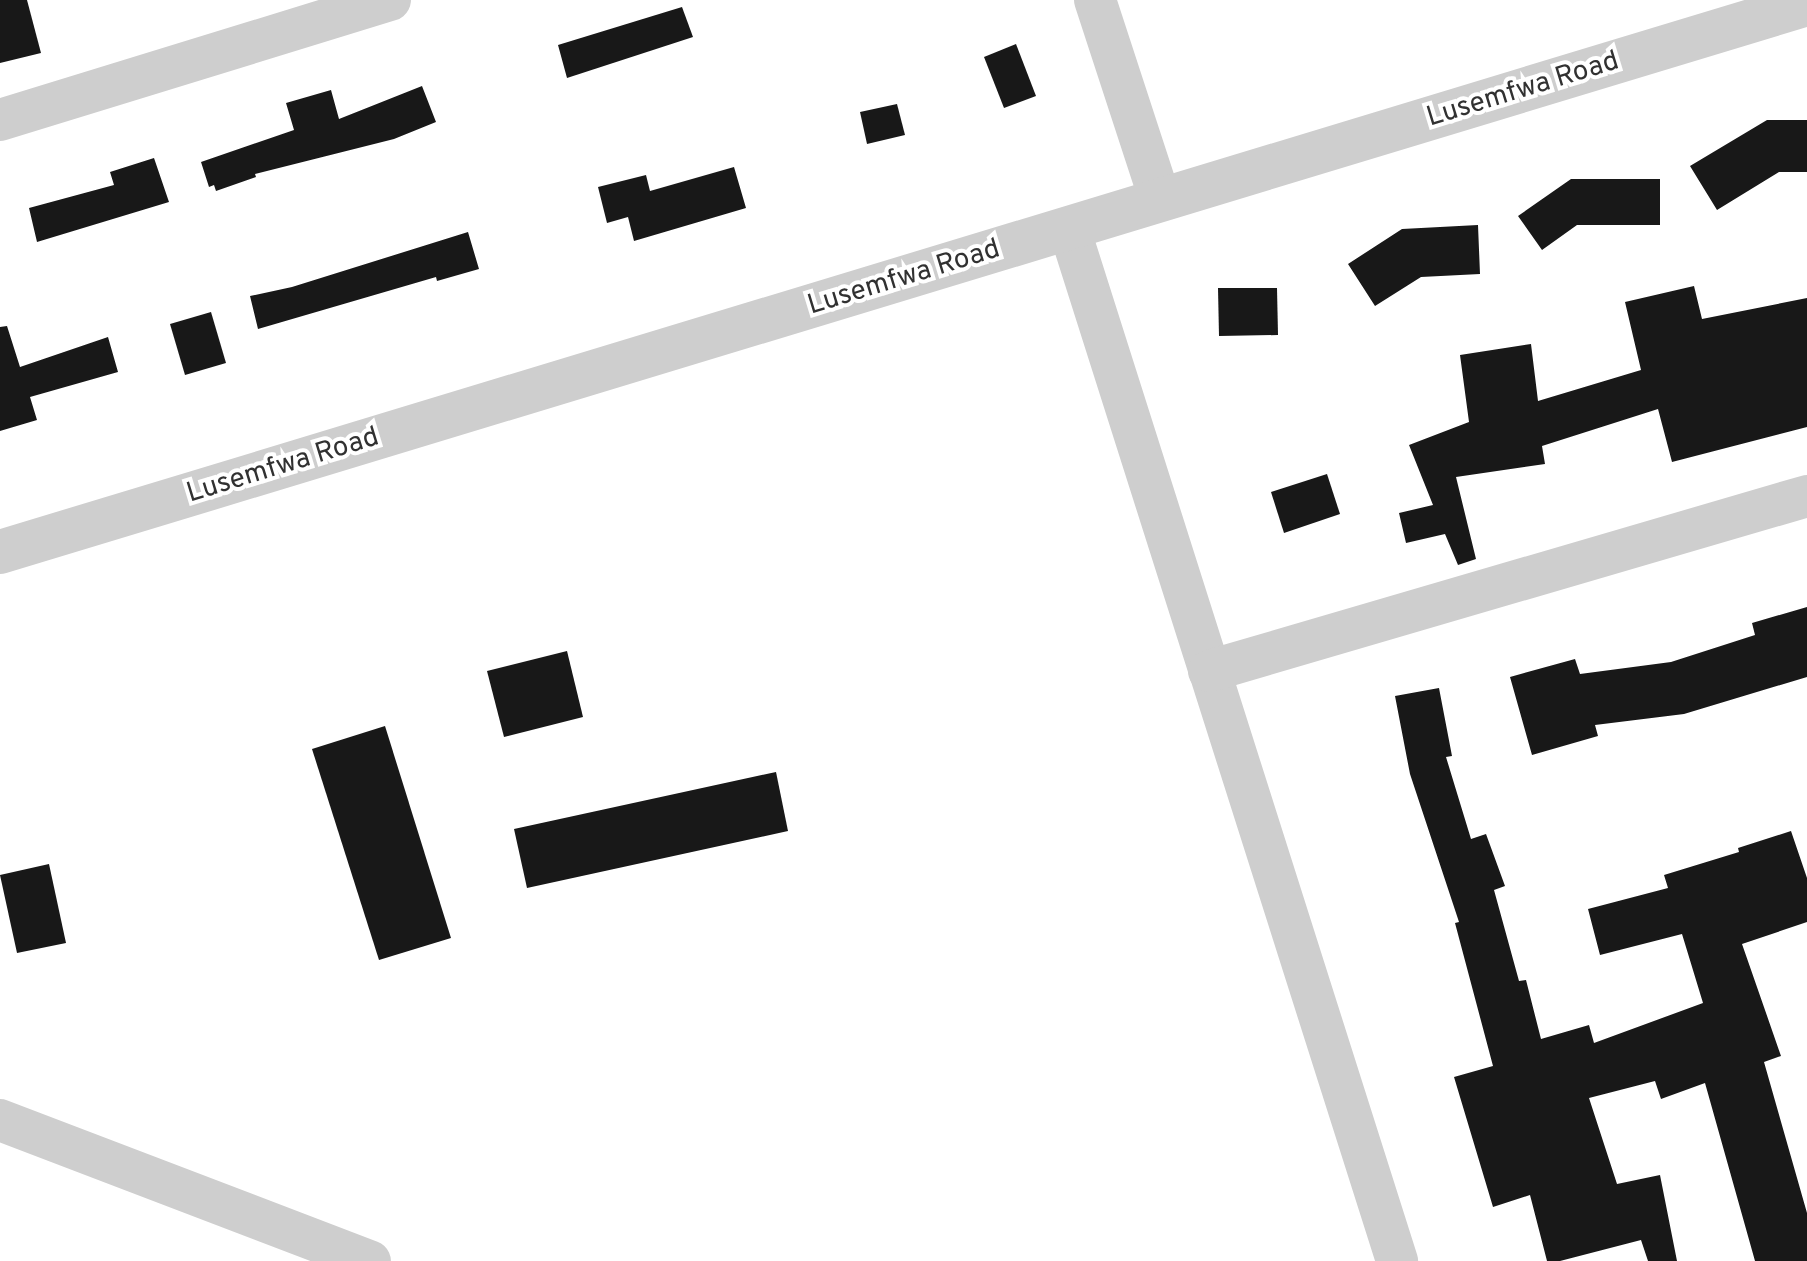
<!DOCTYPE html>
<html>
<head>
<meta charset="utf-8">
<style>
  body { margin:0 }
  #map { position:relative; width:1807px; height:1261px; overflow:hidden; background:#fff; font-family:Overpass,sans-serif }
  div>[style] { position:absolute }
  .building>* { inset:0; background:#181818 }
  .minor>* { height:42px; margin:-21px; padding:0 21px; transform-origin:21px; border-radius:21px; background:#cecece }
  .tertiary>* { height:44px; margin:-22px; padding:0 22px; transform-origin:22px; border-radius:22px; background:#cecece }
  span { translate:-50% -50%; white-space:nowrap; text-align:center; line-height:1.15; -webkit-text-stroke:8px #fff; paint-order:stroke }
  .street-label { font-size:28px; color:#313131 }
</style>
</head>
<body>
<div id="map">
  <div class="building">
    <div style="clip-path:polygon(0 0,27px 0,41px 53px,0 63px)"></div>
    <div style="clip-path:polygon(682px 7px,693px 37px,567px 78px,558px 45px)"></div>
    <div style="clip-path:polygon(1016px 44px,1036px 96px,1004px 108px,984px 57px)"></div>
    <div style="clip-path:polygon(422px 86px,436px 122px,394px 139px,255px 174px,256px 177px,216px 191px,214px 185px,209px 187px,201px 162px,294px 130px,286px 103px,331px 90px,339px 119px)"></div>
    <div style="clip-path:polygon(897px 104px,905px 135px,867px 144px,860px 112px)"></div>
    <div style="clip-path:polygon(1767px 120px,1807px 120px,1807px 172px,1779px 172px,1717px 210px,1690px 166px)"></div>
    <div style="clip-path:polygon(154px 158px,169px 202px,37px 242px,29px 208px,114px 185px,110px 172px)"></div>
    <div style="clip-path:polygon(734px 167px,746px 208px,634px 241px,628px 217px,607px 223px,598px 187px,646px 175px,650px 191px)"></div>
    <div style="clip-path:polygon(1571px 179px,1660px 179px,1660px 225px,1577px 225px,1542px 250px,1518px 216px)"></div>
    <div style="clip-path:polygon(1478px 225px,1480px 274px,1421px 277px,1375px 306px,1348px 264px,1402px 229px)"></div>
    <div style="clip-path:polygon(468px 232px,479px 269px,437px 281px,436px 277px,258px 329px,250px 296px,292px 287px)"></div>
    <div style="clip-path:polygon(1694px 286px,1702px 319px,1807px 298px,1807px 427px,1672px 462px,1658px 409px,1542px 446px,1545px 464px,1456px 477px,1476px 559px,1458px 565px,1445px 534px,1406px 543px,1399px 513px,1433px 505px,1409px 445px,1469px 422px,1460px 355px,1531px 344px,1538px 401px,1641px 370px,1625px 302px)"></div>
    <div style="clip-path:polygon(1218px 288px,1277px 288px,1278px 335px,1219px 336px)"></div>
    <div style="clip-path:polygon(211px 312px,226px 363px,185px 375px,170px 324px)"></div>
    <div style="clip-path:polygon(7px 326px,20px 367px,108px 337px,118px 372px,30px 397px,37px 420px,0 431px,0 327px)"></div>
    <div style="clip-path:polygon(1327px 474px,1340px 514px,1284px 533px,1271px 492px)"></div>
    <div style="clip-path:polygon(1807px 607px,1807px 677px,1684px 714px,1595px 725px,1598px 736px,1532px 755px,1510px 677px,1575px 659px,1580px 674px,1671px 662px,1755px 635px,1752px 623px)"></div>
    <div style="clip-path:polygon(567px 651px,583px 717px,504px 737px,487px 671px)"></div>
    <div style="clip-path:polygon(1439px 688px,1452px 756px,1446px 757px,1471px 839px,1486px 834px,1505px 886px,1494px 890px,1519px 981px,1526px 980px,1541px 1039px,1589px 1025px,1594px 1043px,1703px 1003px,1682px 934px,1600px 955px,1588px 909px,1668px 888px,1664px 875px,1739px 852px,1738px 848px,1791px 831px,1807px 878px,1807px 922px,1742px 944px,1781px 1056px,1764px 1062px,1807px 1213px,1807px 1261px,1755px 1261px,1705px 1083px,1661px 1099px,1655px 1081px,1589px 1098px,1617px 1184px,1660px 1175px,1677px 1261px,1648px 1261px,1641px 1240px,1560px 1261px,1547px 1261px,1530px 1195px,1493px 1207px,1454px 1077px,1493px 1066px,1455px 923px,1459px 922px,1410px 774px,1395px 696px)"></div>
    <div style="clip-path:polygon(385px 726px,451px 938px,379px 960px,312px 749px)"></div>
    <div style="clip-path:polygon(776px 772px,788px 831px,527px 888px,514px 829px)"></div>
    <div style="clip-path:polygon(49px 864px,66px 943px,17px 953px,0 875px)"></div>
  </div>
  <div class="minor">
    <div style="left:1095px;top:0;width:209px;rotate:71.9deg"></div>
    <div style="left:0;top:120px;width:408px;rotate:-17.1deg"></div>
    <div style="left:1069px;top:228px;width:1084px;rotate:72.38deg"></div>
    <div style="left:1209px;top:671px;width:623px;rotate:-16.31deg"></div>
    <div style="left:0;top:1120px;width:396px;rotate:20.9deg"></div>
  </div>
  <div class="tertiary">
    <div style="left:0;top:552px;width:1888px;rotate:-16.87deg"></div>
  </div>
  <div class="street-label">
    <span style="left:1523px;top:90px;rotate:-17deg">Lusemfwa Road</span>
    <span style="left:904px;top:278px;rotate:-17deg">Lusemfwa Road</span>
    <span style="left:283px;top:466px;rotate:-17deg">Lusemfwa Road</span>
  </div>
</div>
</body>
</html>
